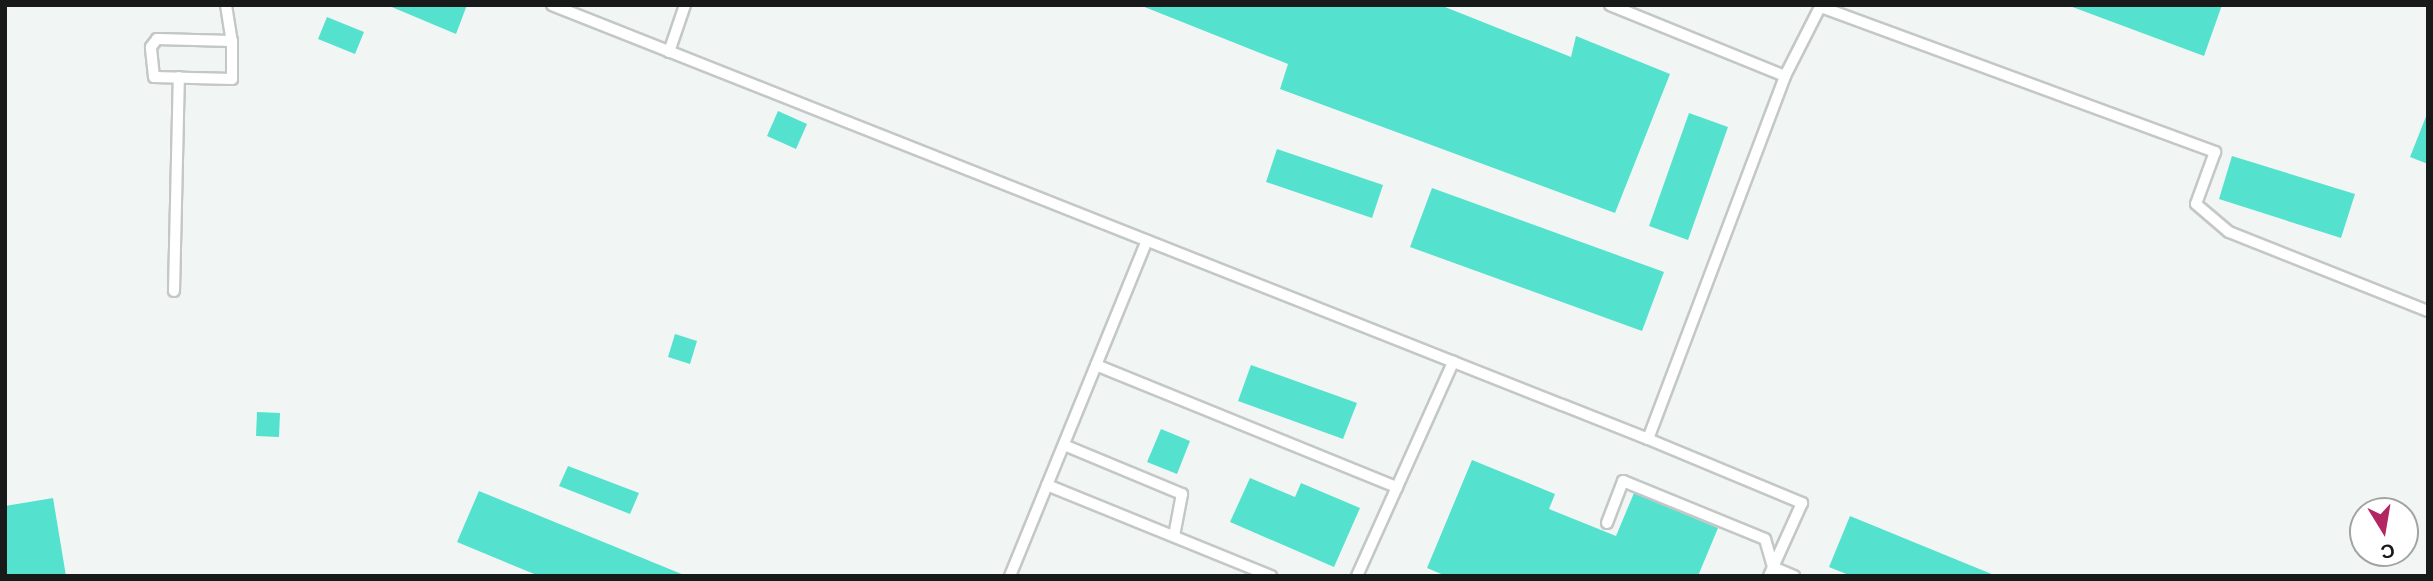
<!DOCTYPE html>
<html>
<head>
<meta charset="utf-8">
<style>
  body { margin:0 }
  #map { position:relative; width:2433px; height:581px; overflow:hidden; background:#f1f6f5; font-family:"Work Sans",sans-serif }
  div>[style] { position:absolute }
  .building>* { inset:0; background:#54e2ce }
  .roads { filter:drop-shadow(2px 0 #c3c8c7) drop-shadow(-2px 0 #c3c8c7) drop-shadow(0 2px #c3c8c7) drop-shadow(0 -2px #c3c8c7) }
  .service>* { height:10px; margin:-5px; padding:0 5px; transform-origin:5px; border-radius:5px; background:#fff }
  span { translate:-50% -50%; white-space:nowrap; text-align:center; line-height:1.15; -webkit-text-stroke:7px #fff; paint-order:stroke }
  .frame { position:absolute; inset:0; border:7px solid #181a1a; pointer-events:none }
  .north { position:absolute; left:2349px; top:497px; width:70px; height:70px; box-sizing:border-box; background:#fff; border:2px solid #a3a3a3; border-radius:50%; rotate:169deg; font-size:19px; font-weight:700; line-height:28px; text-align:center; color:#181a1a }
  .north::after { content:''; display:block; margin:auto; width:24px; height:32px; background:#b22661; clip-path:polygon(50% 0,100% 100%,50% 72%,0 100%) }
</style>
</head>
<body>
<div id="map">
  <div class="building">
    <div style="clip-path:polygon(387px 5px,467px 5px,456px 34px)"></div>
    <div style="clip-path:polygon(1440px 5px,1571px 57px,1576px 36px,1670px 74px,1615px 213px,1280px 89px,1288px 64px,1142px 6px)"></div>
    <div style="clip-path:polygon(2067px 5px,2222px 5px,2204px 56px)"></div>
    <div style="clip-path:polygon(327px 17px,364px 32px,355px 54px,318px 39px)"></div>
    <div style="clip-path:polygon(778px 111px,807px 124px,796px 149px,767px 136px)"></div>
    <div style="clip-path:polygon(1689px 113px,1728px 127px,1688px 240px,1649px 226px)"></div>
    <div style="clip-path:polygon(2427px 114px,2428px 114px,2428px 164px,2410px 157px)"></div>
    <div style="clip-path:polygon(1277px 149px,1383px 185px,1372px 218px,1266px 182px)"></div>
    <div style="clip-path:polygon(2232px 156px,2355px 194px,2341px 238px,2219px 199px)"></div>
    <div style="clip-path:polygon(1432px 188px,1664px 272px,1642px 331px,1410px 247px)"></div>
    <div style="clip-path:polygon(675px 334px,697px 341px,690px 364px,668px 357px)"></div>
    <div style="clip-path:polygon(1251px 365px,1357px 403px,1343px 439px,1238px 401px)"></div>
    <div style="clip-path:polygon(257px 412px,280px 413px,279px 437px,256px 436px)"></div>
    <div style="clip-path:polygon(1161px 429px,1190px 441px,1177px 474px,1147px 462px)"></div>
    <div style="clip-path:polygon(1472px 460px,1555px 494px,1549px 509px,1616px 536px,1634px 493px,1718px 528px,1698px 576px,1446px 576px,1427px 568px)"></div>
    <div style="clip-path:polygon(568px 466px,639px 493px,630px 514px,559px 486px)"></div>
    <div style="clip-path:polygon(1250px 478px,1295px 497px,1301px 483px,1360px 508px,1334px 567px,1230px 522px)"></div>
    <div style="clip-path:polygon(479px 491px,684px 575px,684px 576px,539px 576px,457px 542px)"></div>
    <div style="clip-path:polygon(53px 498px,66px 576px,5px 576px,5px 506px)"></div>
    <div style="clip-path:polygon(1850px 516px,1994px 575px,1994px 576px,1851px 576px,1829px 567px)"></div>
  </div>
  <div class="roads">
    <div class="service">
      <div style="left:226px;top:5px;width:36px;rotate:81deg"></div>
      <div style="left:232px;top:41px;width:38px;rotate:90deg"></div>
      <div style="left:232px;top:79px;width:78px;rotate:-178.5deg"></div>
      <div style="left:154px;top:77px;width:30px;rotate:-96deg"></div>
      <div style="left:151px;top:47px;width:10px;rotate:-53deg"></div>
      <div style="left:157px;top:39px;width:75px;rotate:1.5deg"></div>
      <div style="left:552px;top:5px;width:1179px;rotate:21.6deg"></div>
      <div style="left:1648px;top:439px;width:388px;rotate:-69.3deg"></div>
      <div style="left:1785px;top:76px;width:80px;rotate:-63.1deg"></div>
      <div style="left:1610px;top:5px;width:189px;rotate:22.1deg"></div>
      <div style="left:1821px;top:7px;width:420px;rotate:20.2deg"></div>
      <div style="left:2215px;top:152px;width:55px;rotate:110.1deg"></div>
      <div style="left:2196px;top:204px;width:43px;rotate:40.3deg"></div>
      <div style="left:2229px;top:232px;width:214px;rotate:21.7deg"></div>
      <div style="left:669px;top:52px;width:50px;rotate:-71.2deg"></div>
      <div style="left:174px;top:291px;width:214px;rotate:-88.7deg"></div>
      <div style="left:1096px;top:365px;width:325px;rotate:22.1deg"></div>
      <div style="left:1648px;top:439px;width:167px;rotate:22.6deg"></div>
      <div style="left:1802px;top:503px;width:80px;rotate:114.3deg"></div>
      <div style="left:1064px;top:445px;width:128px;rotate:22.6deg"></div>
      <div style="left:1182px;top:494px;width:43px;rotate:100.8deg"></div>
      <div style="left:1047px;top:485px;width:242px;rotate:22.1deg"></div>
      <div style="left:1607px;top:523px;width:45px;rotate:-69.1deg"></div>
      <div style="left:1623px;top:481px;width:153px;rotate:22.2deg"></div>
      <div style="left:1765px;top:539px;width:29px;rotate:74deg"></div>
      <div style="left:1773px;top:567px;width:23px;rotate:23deg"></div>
      <div style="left:1010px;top:576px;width:362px;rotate:-67.8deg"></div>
      <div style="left:1357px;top:576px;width:235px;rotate:-65.8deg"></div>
    </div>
  </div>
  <div class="frame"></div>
  <div class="north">С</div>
</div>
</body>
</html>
